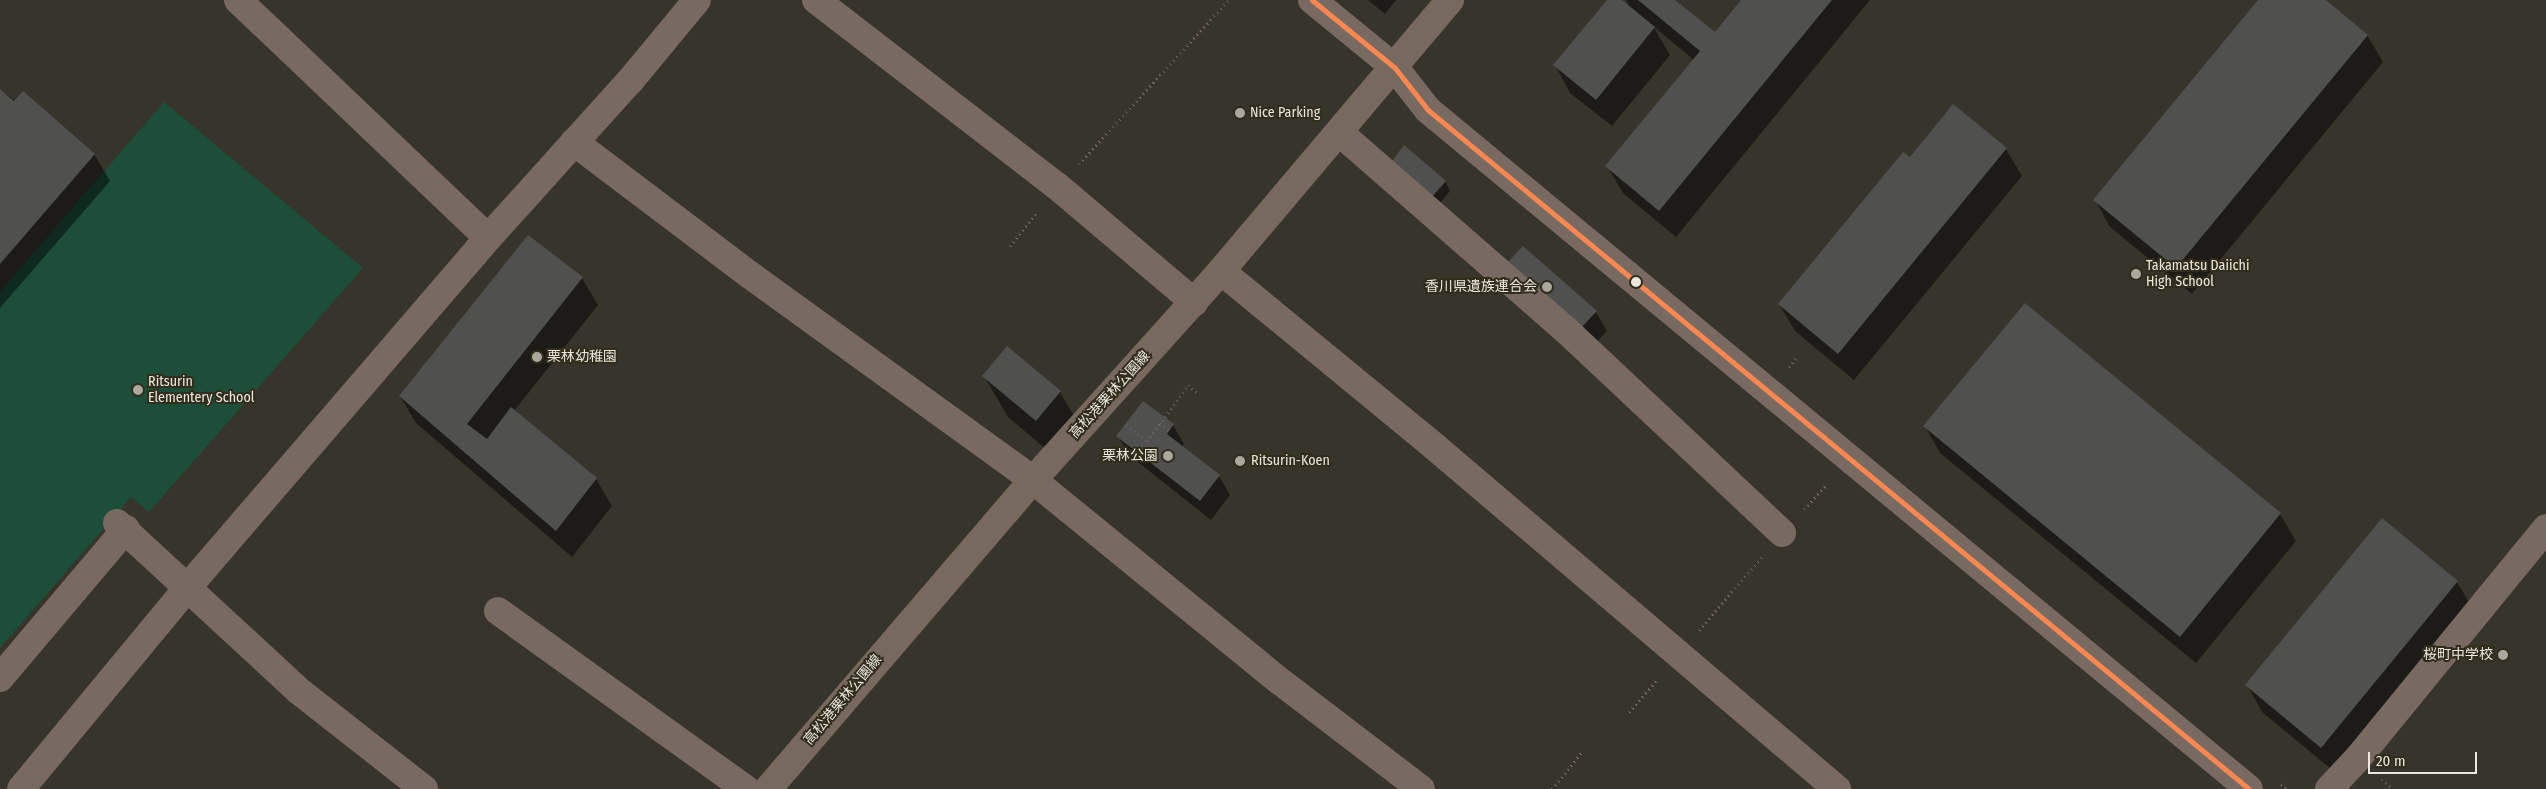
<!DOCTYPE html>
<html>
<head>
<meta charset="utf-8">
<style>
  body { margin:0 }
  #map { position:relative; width:2546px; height:789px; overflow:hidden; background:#37342b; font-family:"Fira Sans Condensed","Noto Sans JP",sans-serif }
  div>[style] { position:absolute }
  .green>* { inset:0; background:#1c4e3a }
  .shadow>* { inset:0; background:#0007 }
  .building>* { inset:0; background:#50504f }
  .path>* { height:3px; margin-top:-1.5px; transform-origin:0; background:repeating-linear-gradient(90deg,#746a63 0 1px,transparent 0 5px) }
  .minor>* { height:28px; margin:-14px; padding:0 14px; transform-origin:14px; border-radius:14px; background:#786a61 }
  .major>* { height:28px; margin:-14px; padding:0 14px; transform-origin:14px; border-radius:14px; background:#78695e }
  .bus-1>* { height:5px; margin:-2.5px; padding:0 2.5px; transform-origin:2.5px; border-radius:2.5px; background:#f88751 }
  .dots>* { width:14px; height:14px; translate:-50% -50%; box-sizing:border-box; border:2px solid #322d1b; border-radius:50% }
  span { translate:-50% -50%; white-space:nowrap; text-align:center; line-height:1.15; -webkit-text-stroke:4px #322d1b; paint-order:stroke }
  .poi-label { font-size:14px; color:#eae7dc }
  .left { translate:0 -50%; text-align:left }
  .right { translate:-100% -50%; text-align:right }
  .street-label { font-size:14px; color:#eae7dc }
  .scale { position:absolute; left:2368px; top:752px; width:109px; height:22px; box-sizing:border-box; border:2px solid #eae7dc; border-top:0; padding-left:6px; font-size:15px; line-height:18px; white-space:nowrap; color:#eae7dc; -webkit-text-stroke:4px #322d1b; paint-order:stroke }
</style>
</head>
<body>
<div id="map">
  <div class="green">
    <div style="clip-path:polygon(164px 102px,363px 268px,149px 512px,131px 497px,0 648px,0 292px)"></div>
  </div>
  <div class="shadow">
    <div style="clip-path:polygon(1368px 0,1396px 0,1385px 14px)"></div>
    <div style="clip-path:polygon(1608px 0,1620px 0,1630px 8px,1626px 0,1673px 0,1715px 34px,1743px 0,1870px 0,1676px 237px,1623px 193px,1607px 166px,1694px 60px,1653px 26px,1670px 55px,1612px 126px,1570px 93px,1555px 65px)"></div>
    <div style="clip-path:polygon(2259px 0,2324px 0,2367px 35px,2383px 62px,2192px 294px,2110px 227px,2095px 200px)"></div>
    <div style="clip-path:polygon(0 90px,94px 154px,110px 181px,0 308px)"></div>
    <div style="clip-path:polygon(2006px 149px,2022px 176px,1854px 380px,1795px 331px,1779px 304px,1910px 159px)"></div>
    <div style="clip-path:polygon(1397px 174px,1445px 181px,1450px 191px,1437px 207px)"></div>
    <div style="clip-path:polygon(582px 278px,598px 305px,514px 411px,596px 479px,612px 506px,572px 557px,416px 423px,400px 396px)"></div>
    <div style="clip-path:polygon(1519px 283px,1596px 312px,1607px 331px,1592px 347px)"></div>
    <div style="clip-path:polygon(1007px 348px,1060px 392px,1084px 433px,1060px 461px,1008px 417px,984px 376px)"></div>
    <div style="clip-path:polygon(1173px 425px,1184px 444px,1182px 447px,1219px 476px,1230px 495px,1211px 520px,1129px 455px,1118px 436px)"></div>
    <div style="clip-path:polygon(1925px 426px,2280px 514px,2296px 541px,2196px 663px,1940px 453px)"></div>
    <div style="clip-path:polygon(2457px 582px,2473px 609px,2337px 774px,2262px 712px,2247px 685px)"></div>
  </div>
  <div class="building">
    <div style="clip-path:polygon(1607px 0,1622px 0,1655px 27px,1596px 100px,1553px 65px)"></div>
    <div style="clip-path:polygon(1638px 0,1675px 0,1715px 32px,1741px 0,1832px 0,1659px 211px,1605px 166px,1700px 51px)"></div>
    <div style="clip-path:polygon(2258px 0,2326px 0,2368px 35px,2176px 268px,2093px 200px)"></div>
    <div style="clip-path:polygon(0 89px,14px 101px,23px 91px,95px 154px,0 264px)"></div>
    <div style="clip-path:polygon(1953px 104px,2007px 148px,1838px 354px,1778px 304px,1903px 152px,1910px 157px)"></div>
    <div style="clip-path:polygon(1404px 145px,1446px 181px,1431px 198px,1390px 164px)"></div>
    <div style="clip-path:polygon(528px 235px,583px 277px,467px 424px,487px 439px,511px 407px,597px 478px,556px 531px,399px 396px)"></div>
    <div style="clip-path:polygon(1523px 246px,1597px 311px,1580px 329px,1506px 264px)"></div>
    <div style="clip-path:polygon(2025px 303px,2281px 513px,2180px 637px,1923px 426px)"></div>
    <div style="clip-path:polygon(1007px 346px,1061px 391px,1036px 421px,982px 376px)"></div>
    <div style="clip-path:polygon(1143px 401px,1174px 424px,1167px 434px,1220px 475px,1200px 501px,1116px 436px)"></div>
    <div style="clip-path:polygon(2382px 518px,2458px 581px,2321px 748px,2245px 685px)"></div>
  </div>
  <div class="path">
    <div style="left:1079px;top:164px;width:222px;rotate:-47.6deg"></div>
    <div style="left:1010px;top:246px;width:43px;rotate:-51.5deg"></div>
    <div style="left:1789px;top:367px;width:11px;rotate:-52deg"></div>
    <div style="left:1160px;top:423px;width:11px;rotate:38deg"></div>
    <div style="left:1126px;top:425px;width:26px;rotate:37deg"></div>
    <div style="left:1147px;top:441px;width:69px;rotate:-53.8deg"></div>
    <div style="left:1188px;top:385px;width:13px;rotate:39deg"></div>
    <div style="left:1804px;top:509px;width:34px;rotate:-47deg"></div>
    <div style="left:1699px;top:630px;width:96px;rotate:-49.2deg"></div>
    <div style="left:1629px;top:712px;width:44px;rotate:-48.7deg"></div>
    <div style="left:2382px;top:779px;width:15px;rotate:42deg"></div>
    <div style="left:2281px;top:784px;width:9px;rotate:36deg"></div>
    <div style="left:1552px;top:789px;width:48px;rotate:-51deg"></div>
  </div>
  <div class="minor">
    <div style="left:238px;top:0;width:345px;rotate:43.6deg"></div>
    <div style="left:816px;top:0;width:304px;rotate:37.7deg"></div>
    <div style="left:1057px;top:186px;width:180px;rotate:40.3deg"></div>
    <div style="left:1312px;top:0;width:107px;rotate:39.3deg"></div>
    <div style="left:1395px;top:68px;width:53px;rotate:51.8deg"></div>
    <div style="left:1428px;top:110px;width:1065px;rotate:39.59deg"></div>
    <div style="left:1340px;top:133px;width:301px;rotate:41.1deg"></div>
    <div style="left:1567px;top:331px;width:295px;rotate:43.2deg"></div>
    <div style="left:574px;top:142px;width:221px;rotate:37.1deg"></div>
    <div style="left:750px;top:275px;width:349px;rotate:35.9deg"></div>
    <div style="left:1033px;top:480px;width:320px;rotate:39.2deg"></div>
    <div style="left:1281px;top:682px;width:176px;rotate:37.4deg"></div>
    <div style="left:1221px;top:271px;width:277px;rotate:39.4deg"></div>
    <div style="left:1435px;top:447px;width:528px;rotate:40.39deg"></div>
    <div style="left:117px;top:523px;width:248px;rotate:42.7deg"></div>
    <div style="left:299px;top:691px;width:159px;rotate:38.1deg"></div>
    <div style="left:498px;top:611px;width:305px;rotate:35.7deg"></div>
    <div style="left:0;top:678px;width:195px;rotate:-49.8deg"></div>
    <div style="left:21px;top:789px;width:261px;rotate:-50.4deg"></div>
    <div style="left:187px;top:588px;width:462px;rotate:-49.3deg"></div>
    <div style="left:488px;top:238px;width:212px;rotate:-47.9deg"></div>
    <div style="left:630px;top:81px;width:105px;rotate:-50.4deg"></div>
    <div style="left:2329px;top:789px;width:42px;rotate:-46.9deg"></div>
    <div style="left:2358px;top:758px;width:297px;rotate:-50.7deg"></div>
  </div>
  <div class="major">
    <div style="left:768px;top:789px;width:407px;rotate:-49.4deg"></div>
    <div style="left:1033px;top:480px;width:281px;rotate:-48deg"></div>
    <div style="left:1221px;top:271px;width:355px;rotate:-49.8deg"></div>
  </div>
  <div class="bus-1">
    <div style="left:1312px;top:0;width:107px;rotate:39.3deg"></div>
    <div style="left:1395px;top:68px;width:53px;rotate:51.8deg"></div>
    <div style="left:1428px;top:110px;width:1065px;rotate:39.59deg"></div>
  </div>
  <div class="dots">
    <div style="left:1240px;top:113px;background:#aba89e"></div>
    <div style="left:2136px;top:274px;background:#aba89e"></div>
    <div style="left:1636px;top:282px;background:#eae7dc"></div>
    <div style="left:1547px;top:287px;background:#aba89e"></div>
    <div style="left:537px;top:357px;background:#aba89e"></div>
    <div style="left:138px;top:390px;background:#aba89e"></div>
    <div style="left:1168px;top:456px;background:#aba89e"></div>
    <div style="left:1240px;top:461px;background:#aba89e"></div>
    <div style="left:2503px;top:655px;background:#aba89e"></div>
  </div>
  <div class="poi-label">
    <span class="left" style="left:1250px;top:113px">Nice Parking</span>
    <span class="left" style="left:2146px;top:274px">Takamatsu Daiichi<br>High School</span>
    <span class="right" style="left:1537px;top:287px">香川県遺族連合会</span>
    <span class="left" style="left:547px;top:357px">栗林幼稚園</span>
    <span class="left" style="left:148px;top:390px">Ritsurin<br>Elementery School</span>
    <span class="right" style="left:1158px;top:456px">栗林公園</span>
    <span class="left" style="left:1251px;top:461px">Ritsurin-Koen</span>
    <span class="right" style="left:2493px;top:655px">桜町中学校</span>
  </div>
  <div class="street-label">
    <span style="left:1110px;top:395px;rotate:-48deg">高松港栗林公園線</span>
    <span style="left:843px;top:700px;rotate:-50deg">高松港栗林公園線</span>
  </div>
  <div class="scale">20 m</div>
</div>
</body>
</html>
